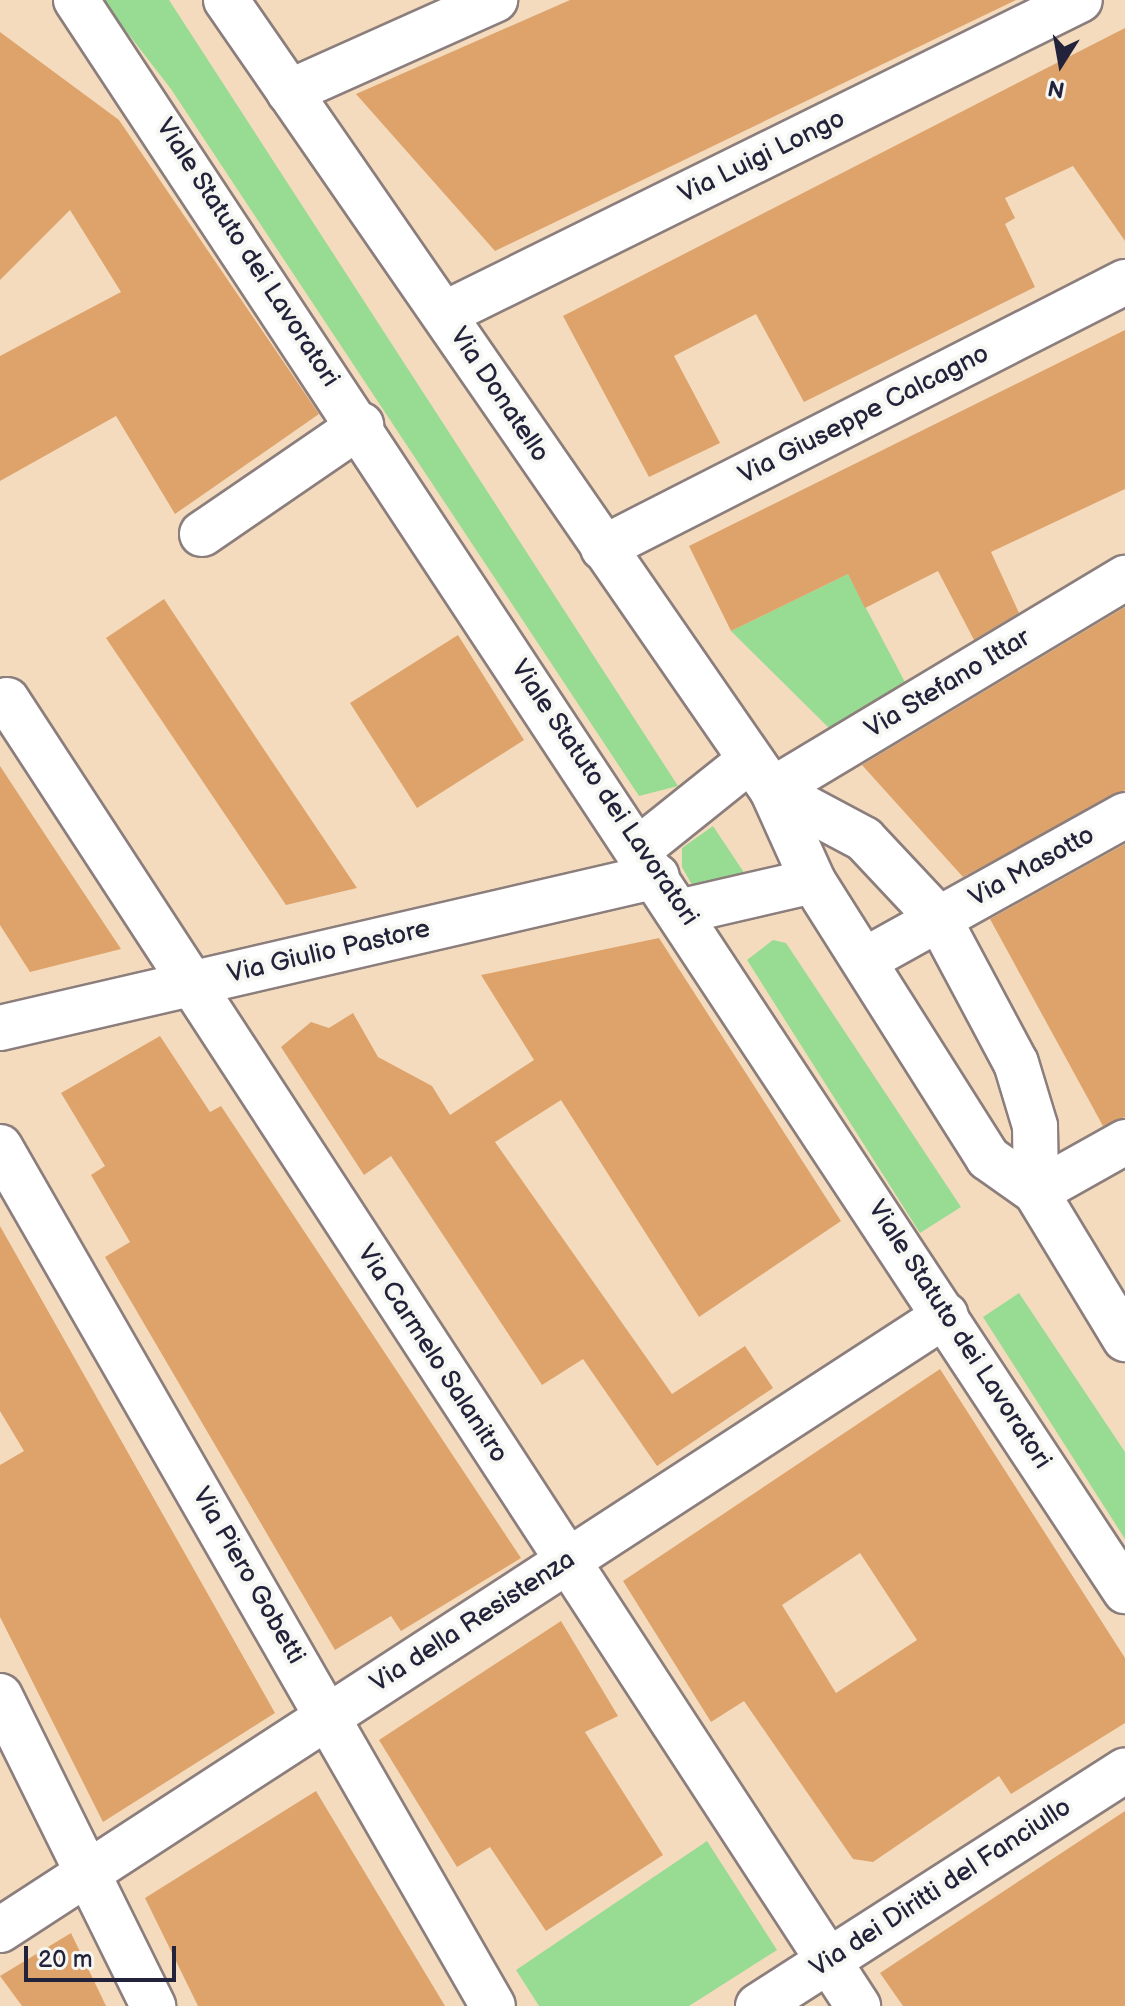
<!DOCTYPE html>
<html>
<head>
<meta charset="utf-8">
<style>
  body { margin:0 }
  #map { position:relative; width:1125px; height:2006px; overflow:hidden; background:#f4dbbe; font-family:"Balsamiq Sans",sans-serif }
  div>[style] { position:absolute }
  .green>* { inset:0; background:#98db93 }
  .building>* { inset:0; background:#dea36b }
  .roads { filter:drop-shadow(2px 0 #8b7e7c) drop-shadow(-2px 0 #8b7e7c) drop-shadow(0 2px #8b7e7c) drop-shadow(0 -2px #8b7e7c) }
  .street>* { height:44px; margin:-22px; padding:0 22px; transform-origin:22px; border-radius:22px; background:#fff }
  span { translate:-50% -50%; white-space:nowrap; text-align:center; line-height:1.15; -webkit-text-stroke:8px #f6f6f2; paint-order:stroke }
  .street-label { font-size:26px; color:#22223b }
  .north { position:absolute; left:1021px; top:24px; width:80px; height:80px; -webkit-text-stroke:6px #f6f6f2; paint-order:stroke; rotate:191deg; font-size:22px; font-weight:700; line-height:32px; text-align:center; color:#22223b }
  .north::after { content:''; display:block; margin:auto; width:28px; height:36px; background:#22223b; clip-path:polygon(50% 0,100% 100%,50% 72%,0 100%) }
  .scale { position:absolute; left:24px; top:1946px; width:152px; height:36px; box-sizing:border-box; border:4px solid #22223b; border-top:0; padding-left:10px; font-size:24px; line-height:28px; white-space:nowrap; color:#22223b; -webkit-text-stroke:6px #f6f6f2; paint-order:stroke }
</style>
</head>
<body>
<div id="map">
  <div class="green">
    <div style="clip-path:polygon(102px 0,169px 0,678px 786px,639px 796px,171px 89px)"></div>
    <div style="clip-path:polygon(848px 574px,907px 686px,831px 730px,731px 631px)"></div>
    <div style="clip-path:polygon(713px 826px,747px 877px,697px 894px,682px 867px,682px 848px)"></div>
    <div style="clip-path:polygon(773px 940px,786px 943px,961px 1207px,920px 1233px,747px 960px)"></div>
    <div style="clip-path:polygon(1019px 1293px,1125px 1452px,1125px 1539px,983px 1317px)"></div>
    <div style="clip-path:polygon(707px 1841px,777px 1950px,689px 2006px,539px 2006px,516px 1970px)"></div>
  </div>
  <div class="building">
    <div style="clip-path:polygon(570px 0,1016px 0,495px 251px,356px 94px)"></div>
    <div style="clip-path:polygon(1125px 28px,1125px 241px,1073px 166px,1005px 198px,1015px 218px,1005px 224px,1035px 287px,804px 402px,756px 314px,674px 356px,720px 443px,649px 477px,563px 316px)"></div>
    <div style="clip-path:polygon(0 32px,119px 120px,319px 414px,175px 514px,116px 416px,0 481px,0 356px,121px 292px,70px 210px,0 280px)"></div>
    <div style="clip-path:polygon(1125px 330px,1125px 489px,991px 552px,1019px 613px,974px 640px,938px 571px,865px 608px,848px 574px,731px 631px,689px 546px)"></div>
    <div style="clip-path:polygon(164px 599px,271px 760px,357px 888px,286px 905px,106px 638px)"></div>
    <div style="clip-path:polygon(1125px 607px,1125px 790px,963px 877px,862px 765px)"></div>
    <div style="clip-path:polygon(458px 635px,524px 740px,417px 808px,350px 703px)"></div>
    <div style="clip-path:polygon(0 766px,50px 842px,121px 949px,30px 972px,0 925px)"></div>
    <div style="clip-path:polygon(1125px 844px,1125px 1117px,1103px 1126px,990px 919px)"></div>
    <div style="clip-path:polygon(659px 938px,841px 1221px,699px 1317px,561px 1100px,495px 1142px,672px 1394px,745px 1346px,773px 1388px,657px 1466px,583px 1359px,542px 1385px,391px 1156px,364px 1175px,281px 1047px,311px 1022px,329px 1028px,353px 1013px,378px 1057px,432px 1086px,450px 1115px,534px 1060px,481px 975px)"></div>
    <div style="clip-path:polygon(160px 1036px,210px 1112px,221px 1106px,521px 1558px,401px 1631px,391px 1616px,335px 1650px,105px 1257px,130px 1242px,91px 1175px,105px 1166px,61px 1093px)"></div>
    <div style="clip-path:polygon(0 1226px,275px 1713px,103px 1822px,0 1617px,0 1465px,24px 1451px,0 1411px)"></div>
    <div style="clip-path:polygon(evenodd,940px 1369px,1125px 1658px,1125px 1723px,1011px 1794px,999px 1776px,873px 1862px,853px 1859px,744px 1701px,711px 1722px,623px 1581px,940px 1369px,860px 1553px,917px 1640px,836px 1693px,782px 1605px,860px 1553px)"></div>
    <div style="clip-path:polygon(561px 1621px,618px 1716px,585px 1732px,663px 1855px,546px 1931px,490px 1847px,457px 1867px,379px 1740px)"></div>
    <div style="clip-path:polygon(316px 1791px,445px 2006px,198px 2006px,145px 1898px)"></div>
    <div style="clip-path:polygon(1125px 1811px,1125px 2006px,903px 2006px,880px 1973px)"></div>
    <div style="clip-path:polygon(71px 1933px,106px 2006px,22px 2006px,0 1976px)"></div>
  </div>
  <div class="roads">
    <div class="street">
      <div style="left:76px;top:0;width:1906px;rotate:56.6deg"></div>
      <div style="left:226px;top:0;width:960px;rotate:55.35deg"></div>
      <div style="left:772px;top:790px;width:100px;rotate:65.7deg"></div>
      <div style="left:813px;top:881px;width:328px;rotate:57.7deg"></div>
      <div style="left:988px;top:1158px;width:59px;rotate:35.3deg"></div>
      <div style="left:1036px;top:1192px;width:172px;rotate:58.8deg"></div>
      <div style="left:289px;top:92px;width:226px;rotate:-24.1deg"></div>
      <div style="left:444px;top:314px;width:709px;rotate:-26.28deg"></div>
      <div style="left:202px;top:534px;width:193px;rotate:-34.4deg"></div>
      <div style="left:603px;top:548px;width:586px;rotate:-27deg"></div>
      <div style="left:7px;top:700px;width:1559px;rotate:56.91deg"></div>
      <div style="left:772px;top:790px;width:104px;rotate:28deg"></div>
      <div style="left:864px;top:839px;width:110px;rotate:46.8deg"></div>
      <div style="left:939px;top:919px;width:163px;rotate:61.9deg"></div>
      <div style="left:1016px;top:1063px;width:66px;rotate:73.2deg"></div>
      <div style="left:1035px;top:1126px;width:66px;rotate:89.1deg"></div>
      <div style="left:772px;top:790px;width:412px;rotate:-31deg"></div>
      <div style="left:639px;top:849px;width:141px;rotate:-38.7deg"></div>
      <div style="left:683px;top:911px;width:133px;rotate:-13deg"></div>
      <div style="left:865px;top:960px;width:298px;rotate:-29.1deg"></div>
      <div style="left:0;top:1028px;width:674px;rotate:-13.03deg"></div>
      <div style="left:0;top:1147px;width:990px;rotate:60.15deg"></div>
      <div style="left:1036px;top:1192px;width:102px;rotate:-29.3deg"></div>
      <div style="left:0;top:1696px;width:346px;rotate:63.7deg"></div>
      <div style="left:0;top:1930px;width:1128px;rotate:-33.03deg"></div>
      <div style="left:758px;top:2006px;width:436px;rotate:-32.7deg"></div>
    </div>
  </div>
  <div class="street-label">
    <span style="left:762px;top:157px;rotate:-26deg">Via Luigi Longo</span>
    <span style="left:247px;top:253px;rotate:57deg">Viale Statuto dei Lavoratori</span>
    <span style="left:499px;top:395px;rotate:56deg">Via Donatello</span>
    <span style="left:864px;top:415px;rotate:-27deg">Via Giuseppe Calcagno</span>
    <span style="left:948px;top:684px;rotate:-31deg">Via Stefano Ittar</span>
    <span style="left:604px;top:793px;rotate:56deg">Viale Statuto dei Lavoratori</span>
    <span style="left:1032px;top:867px;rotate:-29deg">Via Masotto</span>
    <span style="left:329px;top:952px;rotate:-13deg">Via Giulio Pastore</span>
    <span style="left:959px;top:1335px;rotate:57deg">Viale Statuto dei Lavoratori</span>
    <span style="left:432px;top:1354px;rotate:57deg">Via Carmelo Salanitro</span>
    <span style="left:248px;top:1576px;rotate:60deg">Via Piero Gobetti</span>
    <span style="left:473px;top:1622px;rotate:-33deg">Via della Resistenza</span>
    <span style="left:941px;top:1888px;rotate:-33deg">Via dei Diritti del Fanciullo</span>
  </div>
  <div class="north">N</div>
  <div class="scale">20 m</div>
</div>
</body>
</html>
